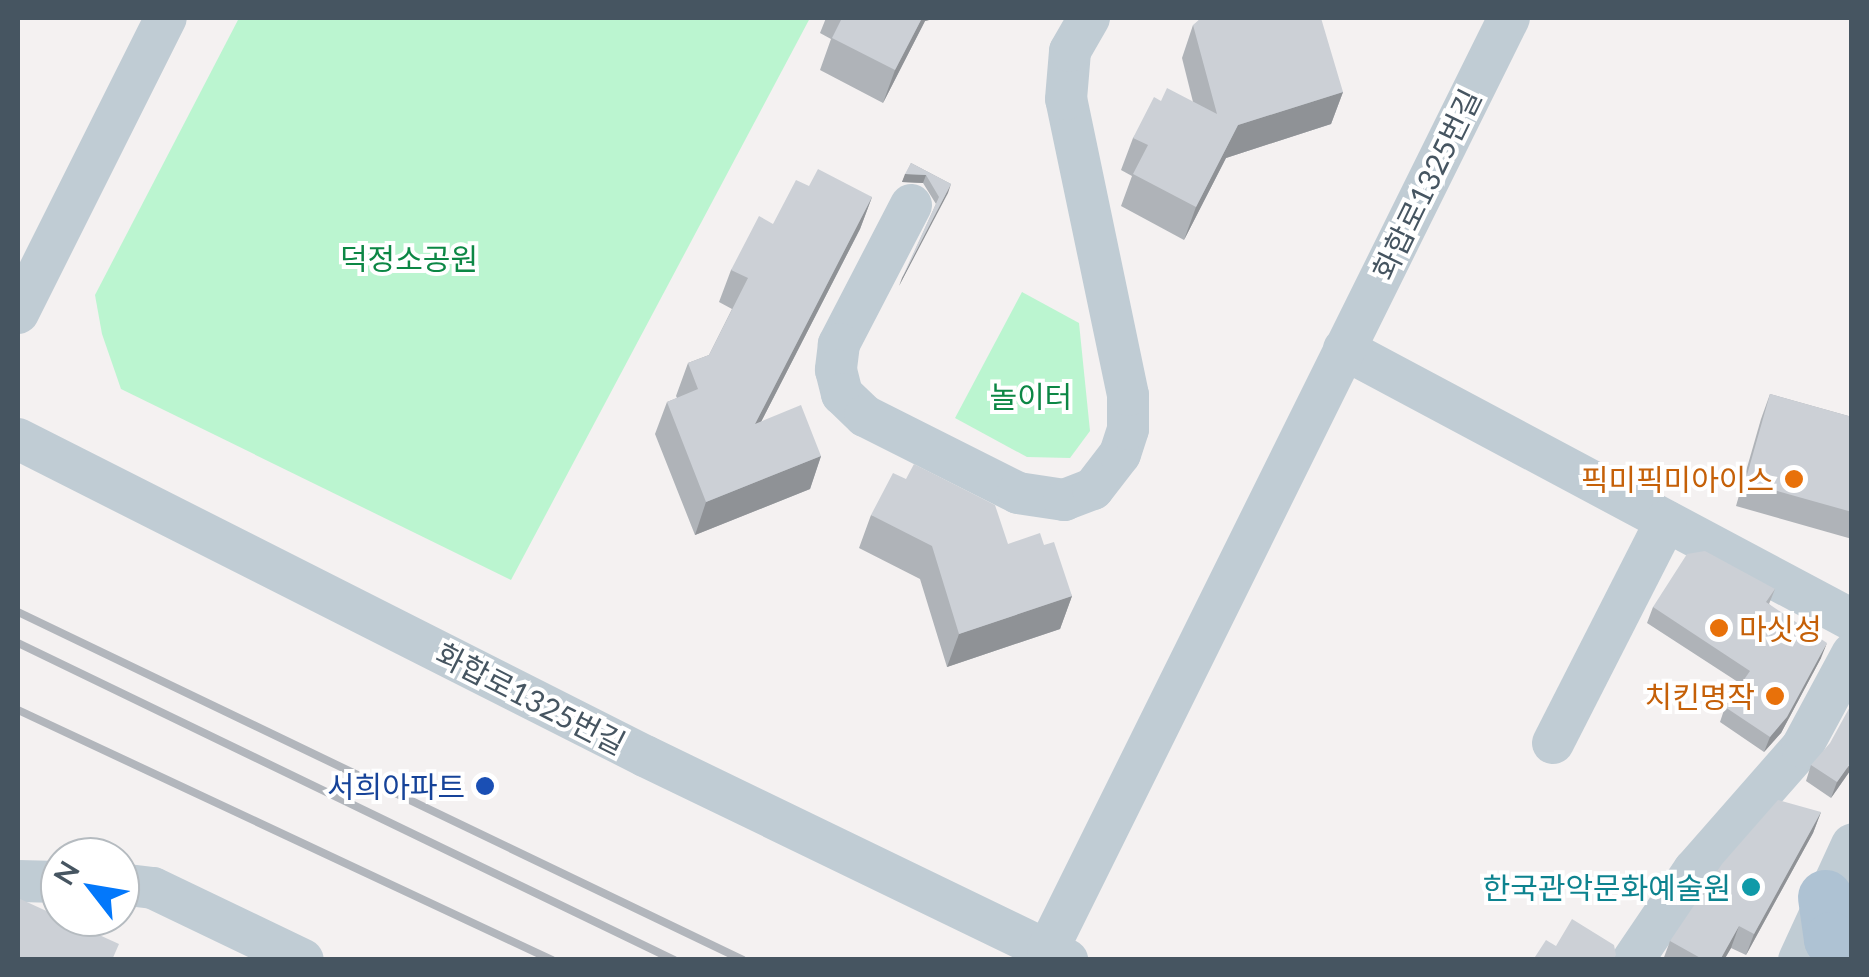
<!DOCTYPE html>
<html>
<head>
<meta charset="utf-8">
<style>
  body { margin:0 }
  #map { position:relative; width:1869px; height:977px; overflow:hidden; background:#f4f1f1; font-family:Lato,"Noto Sans KR",sans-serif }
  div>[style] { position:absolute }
  .green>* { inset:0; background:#bbf5d0 }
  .minor>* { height:42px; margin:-21px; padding:0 21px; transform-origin:21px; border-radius:21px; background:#c0ccd4 }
  .major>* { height:55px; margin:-27.5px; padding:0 27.5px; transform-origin:27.5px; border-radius:27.5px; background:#aec2d3 }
  .rail>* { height:8px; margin:-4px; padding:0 4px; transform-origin:4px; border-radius:4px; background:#b2b6bc }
  .wall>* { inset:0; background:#afb3b8 }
  .shaded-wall>* { inset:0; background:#8f9296 }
  .building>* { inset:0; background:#ccd0d6 }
  .dots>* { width:28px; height:28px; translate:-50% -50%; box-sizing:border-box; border:5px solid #fff; border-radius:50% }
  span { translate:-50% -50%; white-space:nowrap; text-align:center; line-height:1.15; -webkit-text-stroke:8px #fff; paint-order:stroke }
  .street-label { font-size:30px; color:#465561 }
  .park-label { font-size:30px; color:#0c8745 }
  .food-label { font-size:30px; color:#c56008 }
  .right { translate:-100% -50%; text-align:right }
  .left { translate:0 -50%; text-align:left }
  .transit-label { font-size:30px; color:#164399 }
  .culture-label { font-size:30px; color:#0d838f }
  .frame { position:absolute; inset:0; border:20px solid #465561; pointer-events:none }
  .north { position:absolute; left:40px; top:837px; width:100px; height:100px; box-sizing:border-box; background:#fff; border:2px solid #b5bbc0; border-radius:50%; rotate:301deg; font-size:28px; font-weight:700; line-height:40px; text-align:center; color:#465561 }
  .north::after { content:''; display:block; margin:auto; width:35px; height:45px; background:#0378fb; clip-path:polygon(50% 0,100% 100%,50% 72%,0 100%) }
</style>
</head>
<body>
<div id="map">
  <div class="green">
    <div style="clip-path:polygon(239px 18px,810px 18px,511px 580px,121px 389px,102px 334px,95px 295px)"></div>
    <div style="clip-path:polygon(1022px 292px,1079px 323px,1090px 431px,1070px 458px,1027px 457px,955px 418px)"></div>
  </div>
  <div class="minor">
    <div style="left:911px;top:205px;width:157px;rotate:117.4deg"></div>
    <div style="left:839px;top:344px;width:26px;rotate:97deg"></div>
    <div style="left:836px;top:370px;width:25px;rotate:76deg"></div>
    <div style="left:842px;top:394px;width:32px;rotate:44deg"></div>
    <div style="left:865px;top:416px;width:171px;rotate:26.7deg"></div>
    <div style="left:1018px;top:493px;width:47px;rotate:8.7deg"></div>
    <div style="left:1064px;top:500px;width:31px;rotate:-21deg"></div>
    <div style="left:1093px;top:489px;width:44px;rotate:-52.4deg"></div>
    <div style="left:1120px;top:454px;width:26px;rotate:-72deg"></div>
    <div style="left:1128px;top:429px;width:34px;rotate:-90deg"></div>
    <div style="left:1128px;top:395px;width:302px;rotate:-101.8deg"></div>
    <div style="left:1066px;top:99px;width:48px;rotate:-85.2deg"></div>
    <div style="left:1070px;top:51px;width:38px;rotate:-60deg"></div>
    <div style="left:18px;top:313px;width:330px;rotate:-63.4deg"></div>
    <div style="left:1344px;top:349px;width:576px;rotate:28.08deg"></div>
    <div style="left:18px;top:439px;width:703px;rotate:26.82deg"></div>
    <div style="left:645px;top:756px;width:469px;rotate:25.8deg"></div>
    <div style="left:1553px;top:743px;width:249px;rotate:-63deg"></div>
    <div style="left:18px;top:881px;width:42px;rotate:1.4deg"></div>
    <div style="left:120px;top:884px;width:33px;rotate:7deg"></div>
    <div style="left:153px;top:888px;width:166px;rotate:25.6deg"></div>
    <div style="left:1048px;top:949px;width:1039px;rotate:-63.66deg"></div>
    <div style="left:1633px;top:960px;width:109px;rotate:-55.9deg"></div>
    <div style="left:1694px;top:870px;width:164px;rotate:-48.7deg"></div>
    <div style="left:1802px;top:747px;width:106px;rotate:-61.7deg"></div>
    <div style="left:1799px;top:960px;width:127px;rotate:-65.3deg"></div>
  </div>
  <div class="major">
    <div style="left:1825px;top:897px;width:42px;rotate:81.9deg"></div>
    <div style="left:1831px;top:939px;width:25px;rotate:58deg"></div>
  </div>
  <div class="rail">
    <div style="left:18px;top:612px;width:804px;rotate:25.64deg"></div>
    <div style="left:18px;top:643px;width:729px;rotate:25.79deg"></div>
    <div style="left:18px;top:710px;width:590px;rotate:25.09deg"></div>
  </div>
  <div class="wall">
    <div style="clip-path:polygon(826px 18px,937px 18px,925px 21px,883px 103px,820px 70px,831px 39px,820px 33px)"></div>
    <div style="clip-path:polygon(1193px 25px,1343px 92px,1331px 124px,1226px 158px,1184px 240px,1121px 206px,1132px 176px,1121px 170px,1133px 138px,1161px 101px,1193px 102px,1182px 58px)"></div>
    <div style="clip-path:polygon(911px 163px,951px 184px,899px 286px,936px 204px,923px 183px,902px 182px)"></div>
    <div style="clip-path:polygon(809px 186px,872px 197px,860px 229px,761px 422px,821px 456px,810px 489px,695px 535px,655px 434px,667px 402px,677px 398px,676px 396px,688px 363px,709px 355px,732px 309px,719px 302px,731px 270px)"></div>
    <div style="clip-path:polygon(1770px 394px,1852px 417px,1852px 539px,1736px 506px,1761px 419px)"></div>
    <div style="clip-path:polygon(871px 515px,1008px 544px,1044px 545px,1072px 596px,1060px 629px,947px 667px,920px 579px,859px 548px)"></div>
    <div style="clip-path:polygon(1775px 589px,1769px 604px,1821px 658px,1781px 733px,1764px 752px,1720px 722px,1725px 707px,1741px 684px,1647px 623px,1653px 607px)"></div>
    <div style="clip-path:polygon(1811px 765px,1852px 768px,1831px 798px,1806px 781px)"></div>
    <div style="clip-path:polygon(1821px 812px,1813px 833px,1746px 955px,1731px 948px,1724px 960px,1663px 960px,1670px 941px)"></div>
  </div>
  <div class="shaded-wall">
    <div style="clip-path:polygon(922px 18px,937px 18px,925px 21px,883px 103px,895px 70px)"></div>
    <div style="clip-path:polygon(1343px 92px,1331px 124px,1226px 158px,1184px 240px,1196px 207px,1238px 125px)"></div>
    <div style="clip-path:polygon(905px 174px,926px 175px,923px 183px,902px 182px)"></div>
    <div style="clip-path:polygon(951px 184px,948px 193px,899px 286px,902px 278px)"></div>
    <div style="clip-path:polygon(872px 197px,860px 229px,743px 457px,755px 424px)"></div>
    <div style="clip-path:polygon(821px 456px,810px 489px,695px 535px,706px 502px)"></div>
    <div style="clip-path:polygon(1072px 596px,1060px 629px,947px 667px,959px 634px)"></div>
    <div style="clip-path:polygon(1827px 643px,1821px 658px,1781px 733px,1764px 752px,1770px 737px)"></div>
    <div style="clip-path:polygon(1852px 761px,1852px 768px,1831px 798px,1837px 782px)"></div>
    <div style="clip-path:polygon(1821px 812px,1813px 833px,1746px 955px,1754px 934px)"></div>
    <div style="clip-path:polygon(1739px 926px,1731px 948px,1724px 960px,1720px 960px)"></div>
  </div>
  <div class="building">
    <div style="clip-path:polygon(842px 18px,922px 18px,895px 70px,832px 38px)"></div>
    <div style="clip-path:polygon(1201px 18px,1321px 18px,1343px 92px,1238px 125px,1196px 207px,1133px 174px,1148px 145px,1133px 138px,1154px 97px,1161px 101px,1167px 88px,1217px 114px,1193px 25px)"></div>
    <div style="clip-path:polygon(911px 163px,951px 184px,902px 278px,939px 197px,926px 175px,905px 174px)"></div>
    <div style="clip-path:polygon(818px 169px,872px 197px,755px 424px,801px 405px,821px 456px,706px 502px,667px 402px,698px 389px,688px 363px,709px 355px,748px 278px,731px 270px,759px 216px,773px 224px,796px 180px,809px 186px)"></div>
    <div style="clip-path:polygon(1770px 394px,1852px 417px,1852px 512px,1745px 482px)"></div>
    <div style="clip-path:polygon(914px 464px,995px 505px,1008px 544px,1040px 533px,1044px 545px,1054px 542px,1072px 596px,959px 634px,932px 546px,871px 515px,893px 473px,906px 479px)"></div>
    <div style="clip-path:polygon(1705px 551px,1775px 589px,1766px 602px,1827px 643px,1787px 717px,1770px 737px,1725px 707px,1750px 671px,1653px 607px,1687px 554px)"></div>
    <div style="clip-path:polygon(1852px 703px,1852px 761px,1837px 782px,1811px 765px,1830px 743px)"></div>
    <div style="clip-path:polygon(1778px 800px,1821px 812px,1754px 934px,1739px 926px,1720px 960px,1704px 960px,1670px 941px,1722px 864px)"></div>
    <div style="clip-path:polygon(18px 898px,119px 944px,112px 960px,18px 960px)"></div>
    <div style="clip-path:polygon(1572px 919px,1614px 945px,1616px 955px,1613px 960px,1533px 960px,1546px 940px,1556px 946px)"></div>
  </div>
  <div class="dots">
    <div style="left:1794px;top:479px;background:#e8710a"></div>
    <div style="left:1719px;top:628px;background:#e8710a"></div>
    <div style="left:1775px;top:696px;background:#e8710a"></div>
    <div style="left:485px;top:786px;background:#1a4fb4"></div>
    <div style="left:1751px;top:887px;background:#0f9aa8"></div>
  </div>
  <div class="street-label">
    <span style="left:1426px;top:184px;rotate:-64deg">화합로1325번길</span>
    <span style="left:531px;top:698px;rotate:27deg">화합로1325번길</span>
  </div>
  <div class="park-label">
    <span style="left:409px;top:258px">덕정소공원</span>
    <span style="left:1031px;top:396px">놀이터</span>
  </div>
  <div class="food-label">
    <span class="right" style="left:1774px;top:479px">픽미픽미아이스</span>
    <span class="left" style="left:1739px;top:628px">마싯성</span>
    <span class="right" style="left:1755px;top:696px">치킨명작</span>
  </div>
  <div class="transit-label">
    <span class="right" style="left:465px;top:786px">서희아파트</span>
  </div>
  <div class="culture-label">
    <span class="right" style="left:1731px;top:887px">한국관악문화예술원</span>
  </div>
  <div class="frame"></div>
  <div class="north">N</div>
</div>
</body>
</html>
